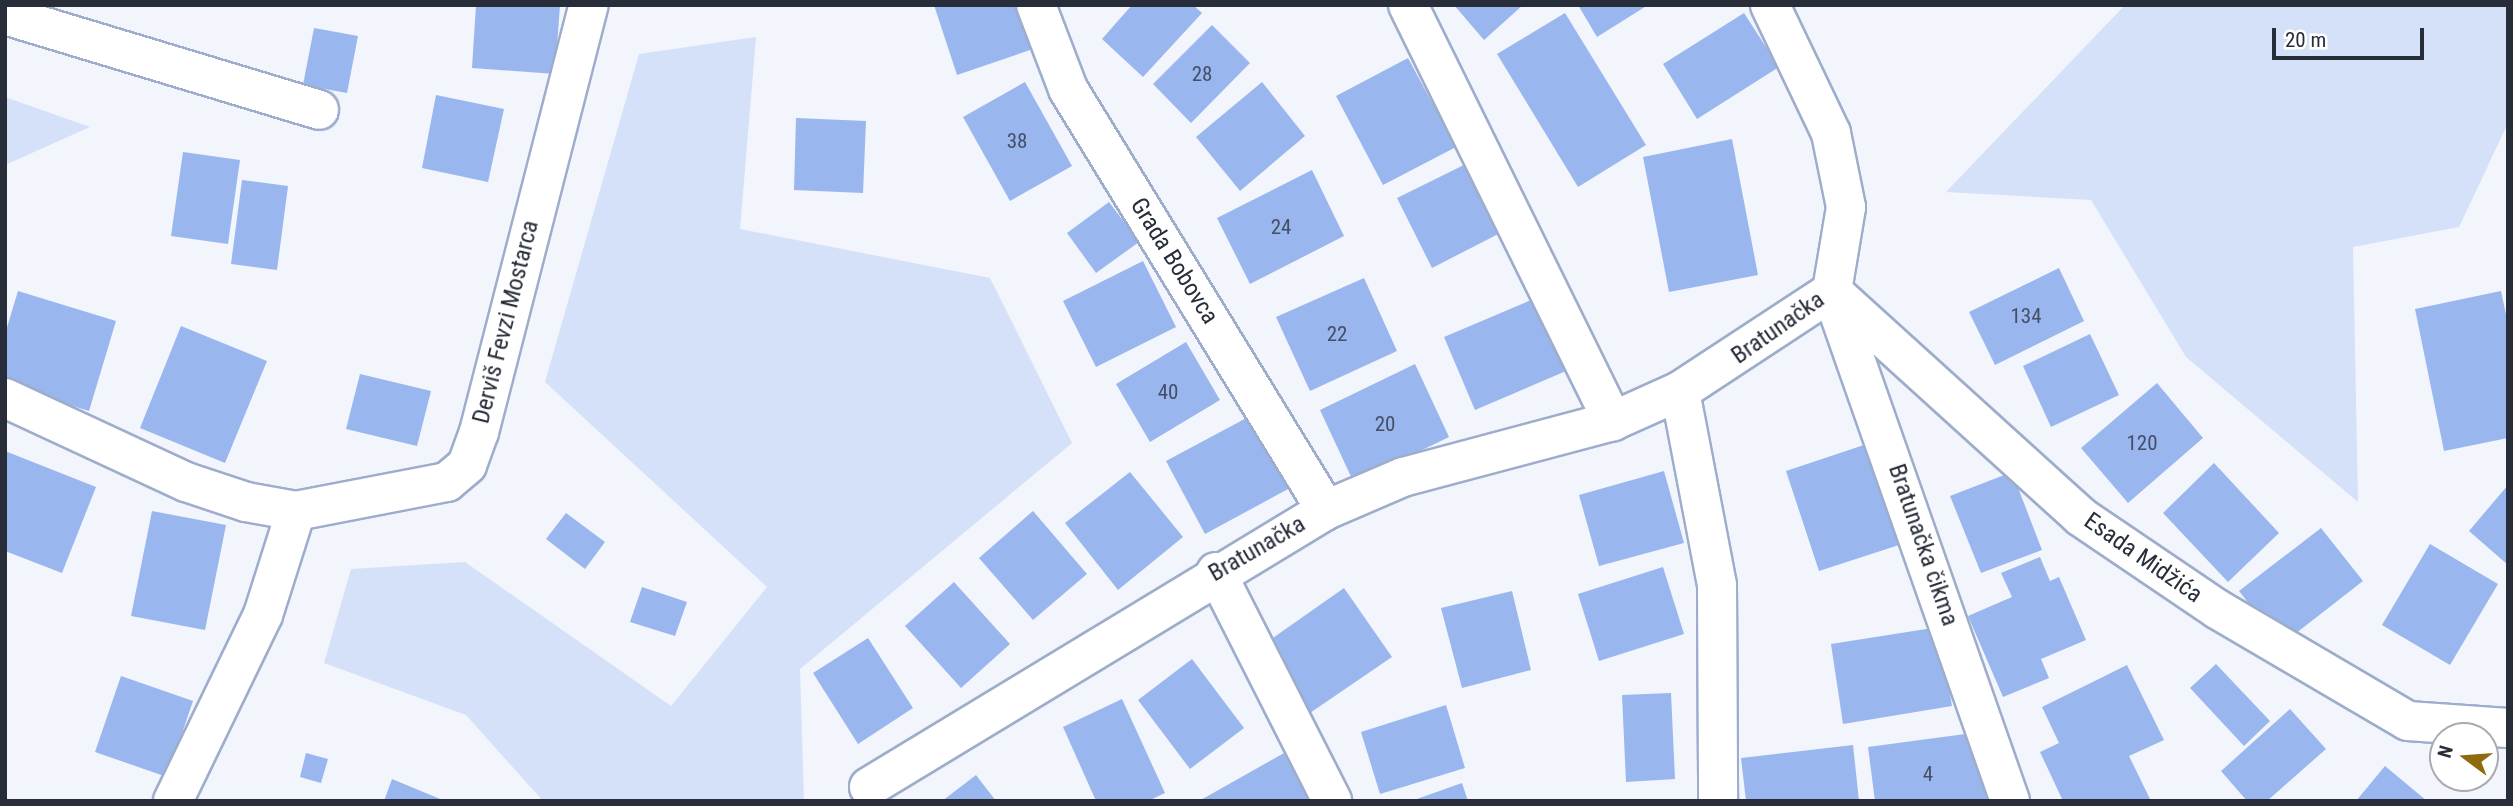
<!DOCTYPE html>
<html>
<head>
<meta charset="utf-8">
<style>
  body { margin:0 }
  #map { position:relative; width:2513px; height:806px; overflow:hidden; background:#f2f5fb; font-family:"Roboto Condensed",sans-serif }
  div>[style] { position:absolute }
  .green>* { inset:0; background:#d4e1f9 }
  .building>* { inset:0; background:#9ab6ef }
  .roads { filter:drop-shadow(2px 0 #9dadcb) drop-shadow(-2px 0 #9dadcb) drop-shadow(0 2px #9dadcb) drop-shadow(0 -2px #9dadcb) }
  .street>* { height:38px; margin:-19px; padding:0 19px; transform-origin:19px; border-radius:19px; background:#fff }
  span { translate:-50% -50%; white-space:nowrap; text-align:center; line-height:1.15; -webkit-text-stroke:5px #fff; paint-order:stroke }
  .number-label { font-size:21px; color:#444f66 }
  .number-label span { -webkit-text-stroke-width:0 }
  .street-label { font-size:24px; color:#272d39 }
  .frame { position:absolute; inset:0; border:7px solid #272d39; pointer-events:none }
  .north { position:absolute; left:2429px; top:722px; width:70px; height:70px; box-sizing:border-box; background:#fff; border:2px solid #a9abb0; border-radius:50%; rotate:286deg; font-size:19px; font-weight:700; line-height:28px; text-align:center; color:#272d39 }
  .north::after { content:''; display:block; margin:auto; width:24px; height:32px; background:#8f6b10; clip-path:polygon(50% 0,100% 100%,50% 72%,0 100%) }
  .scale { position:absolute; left:2272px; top:28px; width:152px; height:32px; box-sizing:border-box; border:4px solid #272d39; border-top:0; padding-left:9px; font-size:21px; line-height:24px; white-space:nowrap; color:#272d39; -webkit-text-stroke:5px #fff; paint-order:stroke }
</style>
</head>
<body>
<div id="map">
  <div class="green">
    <div style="clip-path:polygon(2125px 5px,2508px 5px,2508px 123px,2459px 227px,2353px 247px,2358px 502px,2186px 357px,2091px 200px,1946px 192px)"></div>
    <div style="clip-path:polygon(756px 37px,740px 229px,990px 278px,1072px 443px,800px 669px,804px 801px,543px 801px,466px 715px,324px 663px,351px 569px,465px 562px,671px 706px,767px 587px,545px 382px,639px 54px)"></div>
    <div style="clip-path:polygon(5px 97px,90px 127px,5px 165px)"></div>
  </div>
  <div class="building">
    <div style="clip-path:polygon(476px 5px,560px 5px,555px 74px,472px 68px)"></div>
    <div style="clip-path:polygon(934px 5px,1025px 5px,1039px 47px,957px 75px)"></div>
    <div style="clip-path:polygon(1132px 5px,1193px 5px,1202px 13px,1143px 77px,1102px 39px)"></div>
    <div style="clip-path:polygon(1454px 5px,1523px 5px,1484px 40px)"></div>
    <div style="clip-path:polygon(1578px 5px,1648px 5px,1597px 37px)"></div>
    <div style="clip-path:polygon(1565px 13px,1646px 145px,1578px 187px,1497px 54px)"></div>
    <div style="clip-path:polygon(1744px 13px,1779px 67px,1697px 119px,1663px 64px)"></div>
    <div style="clip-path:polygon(1212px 25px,1250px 63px,1191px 123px,1153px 84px)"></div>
    <div style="clip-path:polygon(314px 28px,358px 36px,347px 93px,303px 85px)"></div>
    <div style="clip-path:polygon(1408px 58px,1456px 147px,1383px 185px,1336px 96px)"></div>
    <div style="clip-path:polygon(1025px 82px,1072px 166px,1010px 201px,963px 117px)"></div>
    <div style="clip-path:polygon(1262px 82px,1305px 136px,1240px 191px,1196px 137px)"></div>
    <div style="clip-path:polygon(436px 95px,504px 109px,488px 182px,422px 168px)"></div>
    <div style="clip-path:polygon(796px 118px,866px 121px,863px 193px,794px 190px)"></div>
    <div style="clip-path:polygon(1732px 139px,1758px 275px,1669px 292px,1643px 157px)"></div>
    <div style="clip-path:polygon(183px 152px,240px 160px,228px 244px,171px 236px)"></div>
    <div style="clip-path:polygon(1474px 160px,1508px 229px,1432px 268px,1397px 198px)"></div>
    <div style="clip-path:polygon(1312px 170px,1344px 236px,1250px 284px,1217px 218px)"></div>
    <div style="clip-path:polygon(242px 180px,288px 186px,277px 270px,231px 264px)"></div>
    <div style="clip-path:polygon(1109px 202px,1139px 242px,1096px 273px,1067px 233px)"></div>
    <div style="clip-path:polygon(1143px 261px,1176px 327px,1096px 367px,1063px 301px)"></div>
    <div style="clip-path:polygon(2059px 268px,2084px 321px,1995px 365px,1969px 312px)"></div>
    <div style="clip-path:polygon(1364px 278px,1397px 351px,1310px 391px,1276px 317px)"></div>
    <div style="clip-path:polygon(18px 291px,116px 321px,89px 411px,5px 385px,5px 334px)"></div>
    <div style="clip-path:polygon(2501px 291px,2508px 324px,2508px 438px,2444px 451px,2415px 309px)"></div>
    <div style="clip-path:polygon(1543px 295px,1573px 368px,1475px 410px,1444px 337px)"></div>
    <div style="clip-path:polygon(181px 326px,267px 361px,225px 463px,140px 428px)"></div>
    <div style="clip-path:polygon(2090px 334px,2119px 395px,2051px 427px,2023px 366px)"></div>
    <div style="clip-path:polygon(1186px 342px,1220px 400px,1150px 442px,1116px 384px)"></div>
    <div style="clip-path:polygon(1415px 364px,1449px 437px,1354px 483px,1320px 410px)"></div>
    <div style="clip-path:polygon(360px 374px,431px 391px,417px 446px,346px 429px)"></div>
    <div style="clip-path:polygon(2157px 383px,2203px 438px,2128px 503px,2081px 448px)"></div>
    <div style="clip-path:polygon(1252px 415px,1290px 488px,1205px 534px,1166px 461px)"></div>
    <div style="clip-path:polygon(1867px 444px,1899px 545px,1819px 571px,1786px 471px)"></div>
    <div style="clip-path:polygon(5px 451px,96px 487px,62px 573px,5px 551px)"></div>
    <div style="clip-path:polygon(2214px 463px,2279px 533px,2228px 582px,2163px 513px)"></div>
    <div style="clip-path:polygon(1664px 471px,1684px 543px,1599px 566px,1579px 495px)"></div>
    <div style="clip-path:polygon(1130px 472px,1183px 537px,1118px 590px,1065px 523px)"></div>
    <div style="clip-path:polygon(2012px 472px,2042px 550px,1981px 573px,1950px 496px)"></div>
    <div style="clip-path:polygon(2508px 485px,2508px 565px,2469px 531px)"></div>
    <div style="clip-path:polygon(152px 511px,226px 525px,205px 630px,131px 616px)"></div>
    <div style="clip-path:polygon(1033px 511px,1087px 574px,1033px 620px,979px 558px)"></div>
    <div style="clip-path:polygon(566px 513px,605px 542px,585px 569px,546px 539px)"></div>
    <div style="clip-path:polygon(2321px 528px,2363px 581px,2281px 645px,2239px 591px)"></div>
    <div style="clip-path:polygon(2430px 544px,2498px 584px,2450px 665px,2382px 625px)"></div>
    <div style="clip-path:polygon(2040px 557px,2050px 581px,2059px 577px,2086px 640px,2041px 659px,2049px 678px,2003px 697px,1968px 616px,2012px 597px,2001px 573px)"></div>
    <div style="clip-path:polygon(1663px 567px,1684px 634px,1599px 661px,1578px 594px)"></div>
    <div style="clip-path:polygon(954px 582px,1010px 644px,961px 688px,905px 626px)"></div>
    <div style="clip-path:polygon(642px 587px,687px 602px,675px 636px,630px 622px)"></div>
    <div style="clip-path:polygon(1344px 588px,1392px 657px,1307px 715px,1260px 647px)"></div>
    <div style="clip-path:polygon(1512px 591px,1531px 670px,1462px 688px,1441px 608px)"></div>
    <div style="clip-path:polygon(1939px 627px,1952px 706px,1843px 724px,1831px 644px)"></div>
    <div style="clip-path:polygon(868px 638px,913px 708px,858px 744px,813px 673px)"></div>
    <div style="clip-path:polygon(1192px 659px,1244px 728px,1190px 769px,1138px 700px)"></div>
    <div style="clip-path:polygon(2216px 664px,2270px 721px,2244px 746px,2190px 688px)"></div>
    <div style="clip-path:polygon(2127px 665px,2164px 740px,2129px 756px,2150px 799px,2063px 801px,2040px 752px,2059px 743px,2042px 707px)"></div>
    <div style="clip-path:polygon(121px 676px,193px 701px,167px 777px,95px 752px)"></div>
    <div style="clip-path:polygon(1671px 693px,1675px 779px,1626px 782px,1622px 695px)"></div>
    <div style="clip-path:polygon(1122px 699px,1165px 793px,1148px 801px,1096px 801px,1063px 727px)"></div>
    <div style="clip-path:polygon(1446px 705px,1465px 768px,1380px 794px,1361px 732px)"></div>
    <div style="clip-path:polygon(2290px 709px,2326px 749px,2267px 801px,2247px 801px,2221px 771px)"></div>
    <div style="clip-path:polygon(1980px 732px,1989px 801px,1875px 801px,1868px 747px)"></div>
    <div style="clip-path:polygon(1853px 745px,1859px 801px,1746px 801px,1741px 758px)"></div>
    <div style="clip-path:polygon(306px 753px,328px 759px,321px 783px,300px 777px)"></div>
    <div style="clip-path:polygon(1284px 753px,1310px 801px,1199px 801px)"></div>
    <div style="clip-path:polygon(2385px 766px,2427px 801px,2356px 801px)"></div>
    <div style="clip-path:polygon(976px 775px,996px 801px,942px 801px)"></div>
    <div style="clip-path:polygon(392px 779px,445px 801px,384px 801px)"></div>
    <div style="clip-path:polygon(1462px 783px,1468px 801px,1414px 801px,1414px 800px)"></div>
  </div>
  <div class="roads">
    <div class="street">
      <div style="left:1036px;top:5px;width:90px;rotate:69.1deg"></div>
      <div style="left:1068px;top:89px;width:494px;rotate:58.5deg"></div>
      <div style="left:1408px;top:5px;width:464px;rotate:63.8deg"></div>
      <div style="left:5px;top:15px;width:328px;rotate:16.8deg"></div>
      <div style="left:1832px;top:291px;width:336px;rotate:42.2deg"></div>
      <div style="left:2081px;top:517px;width:164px;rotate:34.1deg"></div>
      <div style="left:2217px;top:609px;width:221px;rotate:30.4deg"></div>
      <div style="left:2408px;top:721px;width:100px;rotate:4deg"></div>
      <div style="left:1833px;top:296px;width:535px;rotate:70.68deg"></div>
      <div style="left:1680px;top:391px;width:197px;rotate:79.2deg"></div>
      <div style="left:1717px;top:585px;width:216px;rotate:89.7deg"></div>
      <div style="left:5px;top:398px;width:200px;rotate:24.9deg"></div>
      <div style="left:186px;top:482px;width:63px;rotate:18.4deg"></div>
      <div style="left:246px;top:502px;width:51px;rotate:10.2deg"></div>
      <div style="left:296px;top:511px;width:154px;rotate:-10.9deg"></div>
      <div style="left:447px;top:482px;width:26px;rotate:-40deg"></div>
      <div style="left:467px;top:465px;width:35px;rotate:-70deg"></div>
      <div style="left:479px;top:432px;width:441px;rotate:-75.6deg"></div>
      <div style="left:1216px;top:572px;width:257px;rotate:63.1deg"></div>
      <div style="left:869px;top:787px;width:534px;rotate:-31.22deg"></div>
      <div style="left:1326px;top:510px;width:84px;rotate:-23.2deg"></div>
      <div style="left:1403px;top:477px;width:217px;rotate:-14.9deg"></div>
      <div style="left:1613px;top:421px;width:73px;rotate:-24.1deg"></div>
      <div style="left:1680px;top:391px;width:182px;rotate:-33.3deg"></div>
      <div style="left:1832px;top:291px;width:85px;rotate:-80.5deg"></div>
      <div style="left:1846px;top:207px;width:76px;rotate:-101.5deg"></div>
      <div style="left:1831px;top:133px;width:142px;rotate:-115.5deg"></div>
      <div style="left:173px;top:801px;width:207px;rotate:-64.2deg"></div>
      <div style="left:263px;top:615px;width:109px;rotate:-72.4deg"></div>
    </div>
  </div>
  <div class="number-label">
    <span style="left:1202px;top:74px">28</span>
    <span style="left:1017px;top:141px">38</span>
    <span style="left:1281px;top:227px">24</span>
    <span style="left:2026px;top:316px">134</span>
    <span style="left:1337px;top:334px">22</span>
    <span style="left:1168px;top:392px">40</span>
    <span style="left:1385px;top:424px">20</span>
    <span style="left:2142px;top:443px">120</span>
    <span style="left:1928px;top:774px">4</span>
  </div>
  <div class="street-label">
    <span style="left:1174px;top:261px;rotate:58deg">Grada Bobovca</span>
    <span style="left:506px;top:322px;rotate:-76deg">Derviš Fevzi Mostarca</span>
    <span style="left:1778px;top:328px;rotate:-35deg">Bratunačka</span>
    <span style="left:1923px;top:545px;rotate:71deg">Bratunačka čikma</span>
    <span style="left:1257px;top:549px;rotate:-30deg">Bratunačka</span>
    <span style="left:2143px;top:558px;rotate:35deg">Esada Midžića</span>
  </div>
  <div class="frame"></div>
  <div class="north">N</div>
  <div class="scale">20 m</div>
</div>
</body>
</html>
